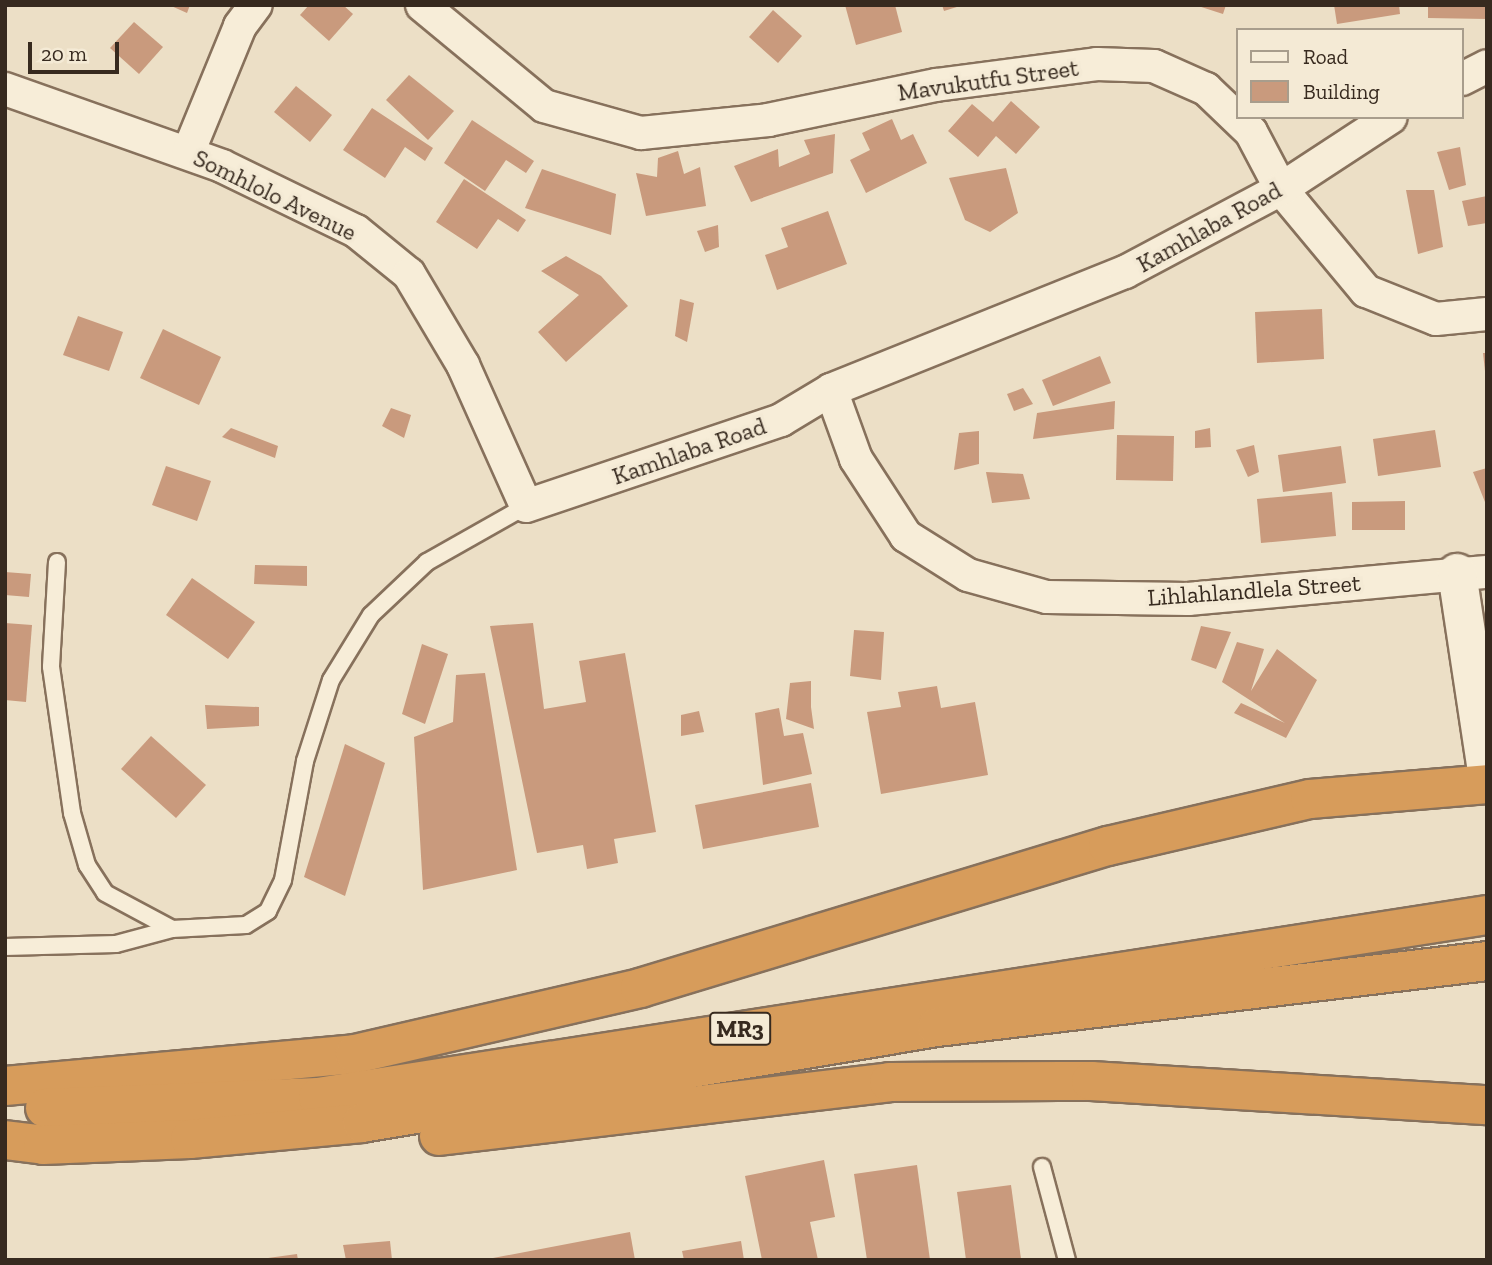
<!DOCTYPE html>
<html>
<head>
<meta charset="utf-8">
<style>
  body { margin:0 }
  #map { position:relative; width:1492px; height:1265px; overflow:hidden; background:#ecdfc6; font-family:"Zilla Slab",serif }
  div>[style] { position:absolute }
  .building>* { inset:0; background:#c99a7d }
  .roads { filter:drop-shadow(2px 0 #87715c) drop-shadow(-2px 0 #87715c) drop-shadow(0 2px #87715c) drop-shadow(0 -2px #87715c) }
  .lane>* { height:16px; margin:-8px; padding:0 8px; transform-origin:8px; border-radius:8px; background:#f7edd8 }
  .street>* { height:32px; margin:-16px; padding:0 16px; transform-origin:16px; border-radius:16px; background:#f7edd8 }
  .secondary>* { height:38px; margin:-19px; padding:0 19px; transform-origin:19px; border-radius:19px; background:#f7edd8 }
  .highway>* { height:38px; margin:-19px; padding:0 19px; transform-origin:19px; border-radius:19px; background:#d79c5b }
  span { translate:-50% -50%; white-space:nowrap; text-align:center; line-height:1.15; -webkit-text-stroke:7px #f4ead5; paint-order:stroke }
  .shield-label span { padding:2px 5px; background:#f4ead5; border:2px solid; border-radius:5px; -webkit-text-stroke-width:0 }
  .shield-label { font-size:23px; color:#372a1f; font-weight:700 }
  .street-label { font-size:24px; color:#372a1f }
  .frame { position:absolute; inset:0; border:7px solid #372a1f; pointer-events:none }
  .legend { position:absolute; left:1236px; top:28px; width:228px; height:91px; box-sizing:border-box; background:#f4ead5; border:2px solid #a89d8c; margin:0; padding:9px 12px; list-style:none; font-size:21px; color:#372a1f }
  .legend li { display:flex; align-items:center; gap:14px; height:35px }
  .legend b { width:35px; border:2px solid #a89d8c }
  .scale { position:absolute; left:28px; top:42px; width:91px; height:32px; box-sizing:border-box; border:4px solid #372a1f; border-top:0; padding-left:9px; font-size:21px; line-height:24px; white-space:nowrap; color:#372a1f; -webkit-text-stroke:5px #f4ead5; paint-order:stroke }
</style>
</head>
<body>
<div id="map">
  <div class="building">
    <div style="clip-path:polygon(169px 5px,190px 5px,187px 13px)"></div>
    <div style="clip-path:polygon(309px 5px,343px 5px,353px 14px,329px 41px,300px 15px)"></div>
    <div style="clip-path:polygon(845px 5px,895px 5px,902px 32px,856px 45px)"></div>
    <div style="clip-path:polygon(942px 5px,960px 5px,960px 6px,944px 11px)"></div>
    <div style="clip-path:polygon(1195px 5px,1226px 5px,1223px 14px)"></div>
    <div style="clip-path:polygon(1334px 5px,1399px 5px,1400px 14px,1337px 24px)"></div>
    <div style="clip-path:polygon(1428px 5px,1487px 5px,1487px 19px,1428px 18px)"></div>
    <div style="clip-path:polygon(773px 10px,802px 36px,778px 63px,749px 37px)"></div>
    <div style="clip-path:polygon(134px 22px,163px 47px,139px 74px,110px 48px)"></div>
    <div style="clip-path:polygon(409px 75px,454px 111px,428px 140px,386px 100px)"></div>
    <div style="clip-path:polygon(296px 86px,332px 115px,310px 142px,274px 112px)"></div>
    <div style="clip-path:polygon(1011px 101px,1040px 127px,1016px 154px,996px 136px,978px 157px,948px 131px,972px 104px,993px 122px)"></div>
    <div style="clip-path:polygon(372px 108px,433px 148px,425px 161px,405px 147px,385px 178px,343px 150px)"></div>
    <div style="clip-path:polygon(892px 119px,901px 140px,913px 134px,927px 163px,866px 193px,850px 160px,870px 150px,862px 133px)"></div>
    <div style="clip-path:polygon(472px 120px,534px 161px,526px 173px,506px 160px,485px 191px,444px 163px)"></div>
    <div style="clip-path:polygon(835px 134px,833px 173px,751px 202px,734px 166px,778px 149px,779px 167px,810px 154px,804px 140px)"></div>
    <div style="clip-path:polygon(1460px 147px,1466px 185px,1449px 190px,1437px 152px)"></div>
    <div style="clip-path:polygon(678px 151px,684px 174px,700px 167px,706px 206px,646px 216px,636px 173px,657px 177px,658px 158px)"></div>
    <div style="clip-path:polygon(1006px 168px,1018px 213px,990px 232px,965px 220px,949px 178px)"></div>
    <div style="clip-path:polygon(542px 169px,616px 194px,611px 235px,525px 208px)"></div>
    <div style="clip-path:polygon(464px 179px,526px 220px,518px 232px,498px 219px,477px 249px,436px 222px)"></div>
    <div style="clip-path:polygon(1406px 190px,1434px 190px,1443px 247px,1418px 254px)"></div>
    <div style="clip-path:polygon(1487px 196px,1487px 223px,1468px 226px,1462px 201px)"></div>
    <div style="clip-path:polygon(828px 211px,847px 264px,777px 290px,765px 255px,788px 247px,781px 228px)"></div>
    <div style="clip-path:polygon(718px 225px,719px 247px,705px 252px,697px 231px)"></div>
    <div style="clip-path:polygon(566px 256px,601px 276px,628px 306px,566px 362px,538px 332px,579px 295px,541px 271px)"></div>
    <div style="clip-path:polygon(680px 299px,694px 303px,687px 342px,675px 336px)"></div>
    <div style="clip-path:polygon(1322px 309px,1324px 359px,1257px 363px,1255px 312px)"></div>
    <div style="clip-path:polygon(78px 316px,123px 332px,109px 371px,63px 355px)"></div>
    <div style="clip-path:polygon(163px 329px,221px 357px,199px 405px,140px 378px)"></div>
    <div style="clip-path:polygon(1483px 353px,1487px 353px,1487px 371px,1485px 371px)"></div>
    <div style="clip-path:polygon(1100px 356px,1111px 383px,1053px 406px,1042px 380px)"></div>
    <div style="clip-path:polygon(1023px 388px,1033px 404px,1014px 411px,1007px 394px)"></div>
    <div style="clip-path:polygon(1115px 401px,1114px 429px,1033px 439px,1037px 413px)"></div>
    <div style="clip-path:polygon(391px 408px,411px 415px,404px 438px,382px 426px)"></div>
    <div style="clip-path:polygon(231px 428px,278px 446px,275px 458px,222px 437px)"></div>
    <div style="clip-path:polygon(1210px 428px,1211px 447px,1195px 448px,1195px 431px)"></div>
    <div style="clip-path:polygon(1435px 430px,1441px 467px,1378px 476px,1373px 439px)"></div>
    <div style="clip-path:polygon(979px 431px,979px 464px,954px 470px,959px 433px)"></div>
    <div style="clip-path:polygon(1117px 435px,1174px 436px,1173px 481px,1116px 480px)"></div>
    <div style="clip-path:polygon(1254px 445px,1259px 472px,1248px 477px,1236px 450px)"></div>
    <div style="clip-path:polygon(1341px 446px,1346px 483px,1283px 492px,1278px 455px)"></div>
    <div style="clip-path:polygon(166px 466px,211px 481px,197px 521px,152px 505px)"></div>
    <div style="clip-path:polygon(1487px 468px,1487px 507px,1473px 472px)"></div>
    <div style="clip-path:polygon(986px 472px,1023px 474px,1030px 499px,992px 503px)"></div>
    <div style="clip-path:polygon(1332px 492px,1336px 536px,1261px 543px,1257px 499px)"></div>
    <div style="clip-path:polygon(1405px 501px,1405px 530px,1352px 530px,1352px 502px)"></div>
    <div style="clip-path:polygon(255px 565px,307px 566px,307px 586px,254px 584px)"></div>
    <div style="clip-path:polygon(5px 572px,31px 574px,29px 597px,5px 595px)"></div>
    <div style="clip-path:polygon(192px 578px,255px 622px,228px 659px,166px 615px)"></div>
    <div style="clip-path:polygon(5px 623px,32px 625px,26px 702px,5px 700px)"></div>
    <div style="clip-path:polygon(533px 623px,544px 709px,586px 702px,579px 661px,625px 653px,656px 832px,614px 839px,618px 863px,587px 869px,583px 845px,537px 853px,490px 626px)"></div>
    <div style="clip-path:polygon(1201px 626px,1231px 632px,1216px 669px,1191px 660px)"></div>
    <div style="clip-path:polygon(854px 630px,884px 632px,881px 680px,850px 676px)"></div>
    <div style="clip-path:polygon(1237px 642px,1264px 649px,1251px 691px,1277px 649px,1317px 680px,1286px 738px,1234px 713px,1241px 703px,1285px 723px,1222px 682px)"></div>
    <div style="clip-path:polygon(422px 644px,448px 654px,425px 724px,402px 714px)"></div>
    <div style="clip-path:polygon(485px 673px,517px 870px,423px 890px,414px 737px,453px 722px,456px 675px)"></div>
    <div style="clip-path:polygon(811px 681px,811px 707px,814px 729px,786px 719px,790px 683px)"></div>
    <div style="clip-path:polygon(937px 686px,941px 708px,975px 702px,988px 775px,881px 794px,867px 712px,901px 707px,898px 692px)"></div>
    <div style="clip-path:polygon(205px 705px,259px 707px,259px 726px,207px 729px)"></div>
    <div style="clip-path:polygon(779px 708px,784px 736px,803px 733px,812px 774px,763px 785px,755px 713px)"></div>
    <div style="clip-path:polygon(699px 711px,704px 732px,681px 736px,681px 715px)"></div>
    <div style="clip-path:polygon(151px 736px,206px 785px,176px 818px,121px 769px)"></div>
    <div style="clip-path:polygon(345px 744px,385px 763px,345px 896px,304px 877px)"></div>
    <div style="clip-path:polygon(811px 783px,819px 827px,703px 849px,695px 805px)"></div>
    <div style="clip-path:polygon(824px 1160px,835px 1217px,810px 1222px,818px 1260px,762px 1260px,745px 1176px)"></div>
    <div style="clip-path:polygon(917px 1165px,930px 1260px,867px 1260px,854px 1174px)"></div>
    <div style="clip-path:polygon(1011px 1185px,1021px 1259px,966px 1260px,957px 1192px)"></div>
    <div style="clip-path:polygon(630px 1232px,635px 1260px,493px 1260px,493px 1258px)"></div>
    <div style="clip-path:polygon(390px 1241px,392px 1260px,346px 1260px,343px 1245px)"></div>
    <div style="clip-path:polygon(741px 1241px,744px 1260px,684px 1260px,682px 1251px)"></div>
    <div style="clip-path:polygon(297px 1254px,298px 1260px,268px 1260px,268px 1258px)"></div>
  </div>
  <div class="roads">
    <div class="lane">
      <div style="left:57px;top:562px;width:105px;rotate:93.3deg"></div>
      <div style="left:51px;top:667px;width:148px;rotate:81.8deg"></div>
      <div style="left:72px;top:813px;width:54px;rotate:73.9deg"></div>
      <div style="left:87px;top:865px;width:33px;rotate:57deg"></div>
      <div style="left:105px;top:893px;width:76px;rotate:28.2deg"></div>
      <div style="left:5px;top:947px;width:111px;rotate:-1.5deg"></div>
      <div style="left:116px;top:944px;width:58px;rotate:-15deg"></div>
      <div style="left:172px;top:929px;width:74px;rotate:-3.1deg"></div>
      <div style="left:246px;top:925px;width:26px;rotate:-32deg"></div>
      <div style="left:268px;top:911px;width:34px;rotate:-64deg"></div>
      <div style="left:283px;top:880px;width:121px;rotate:-79.5deg"></div>
      <div style="left:305px;top:761px;width:85px;rotate:-72.2deg"></div>
      <div style="left:331px;top:680px;width:76px;rotate:-58.4deg"></div>
      <div style="left:371px;top:615px;width:77px;rotate:-43.4deg"></div>
      <div style="left:427px;top:562px;width:114px;rotate:-29.5deg"></div>
      <div style="left:1042px;top:1167px;width:96px;rotate:75deg"></div>
    </div>
    <div class="street">
      <div style="left:422px;top:5px;width:158px;rotate:39.6deg"></div>
      <div style="left:544px;top:106px;width:101px;rotate:15.6deg"></div>
      <div style="left:641px;top:133px;width:128px;rotate:-5.8deg"></div>
      <div style="left:768px;top:120px;width:172px;rotate:-11.8deg"></div>
      <div style="left:936px;top:85px;width:162px;rotate:-7.4deg"></div>
      <div style="left:1097px;top:64px;width:57px;rotate:2deg"></div>
      <div style="left:1154px;top:66px;width:57px;rotate:23.9deg"></div>
      <div style="left:1206px;top:89px;width:62px;rotate:43.7deg"></div>
      <div style="left:1251px;top:132px;width:64px;rotate:62.2deg"></div>
      <div style="left:1281px;top:189px;width:133px;rotate:50.2deg"></div>
      <div style="left:1366px;top:291px;width:75px;rotate:21.8deg"></div>
      <div style="left:1436px;top:319px;width:51px;rotate:-5.6deg"></div>
      <div style="left:1462px;top:79px;width:28px;rotate:-27deg"></div>
      <div style="left:5px;top:89px;width:230px;rotate:19.5deg"></div>
      <div style="left:222px;top:166px;width:149px;rotate:25.9deg"></div>
      <div style="left:356px;top:231px;width:68px;rotate:39.1deg"></div>
      <div style="left:409px;top:274px;width:106px;rotate:59.3deg"></div>
      <div style="left:463px;top:365px;width:154px;rotate:65.9deg"></div>
      <div style="left:526px;top:506px;width:269px;rotate:-18.6deg"></div>
      <div style="left:781px;top:420px;width:58px;rotate:-31deg"></div>
      <div style="left:831px;top:390px;width:317px;rotate:-21.9deg"></div>
      <div style="left:1125px;top:272px;width:177px;rotate:-28deg"></div>
      <div style="left:1281px;top:189px;width:131px;rotate:-33.2deg"></div>
      <div style="left:188px;top:153px;width:137px;rotate:-67.7deg"></div>
      <div style="left:240px;top:26px;width:26px;rotate:-53deg"></div>
      <div style="left:831px;top:390px;width:73px;rotate:70.1deg"></div>
      <div style="left:856px;top:459px;width:92px;rotate:57deg"></div>
      <div style="left:906px;top:536px;width:73px;rotate:32.2deg"></div>
      <div style="left:968px;top:575px;width:82px;rotate:15.6deg"></div>
      <div style="left:1047px;top:597px;width:141px;rotate:0.8deg"></div>
      <div style="left:1188px;top:599px;width:300px;rotate:-5.2deg"></div>
    </div>
    <div class="secondary">
      <div style="left:1457px;top:573px;width:201px;rotate:81.4deg"></div>
    </div>
    <div class="highway">
      <div style="left:5px;top:1086px;width:351px;rotate:-5.2deg"></div>
      <div style="left:355px;top:1054px;width:293px;rotate:-13deg"></div>
      <div style="left:640px;top:988px;width:489px;rotate:-16.9deg"></div>
      <div style="left:1108px;top:846px;width:207px;rotate:-13.1deg"></div>
      <div style="left:1310px;top:799px;width:178px;rotate:-4.8deg"></div>
      <div style="left:45px;top:1108px;width:273px;rotate:-2.3deg"></div>
      <div style="left:318px;top:1097px;width:1183px;rotate:-8.85deg"></div>
      <div style="left:439px;top:1136px;width:453px;rotate:-6.8deg"></div>
      <div style="left:889px;top:1082px;width:202px;rotate:-0.3deg"></div>
      <div style="left:1091px;top:1081px;width:397px;rotate:3.5deg"></div>
      <div style="left:5px;top:1140px;width:38px;rotate:7deg"></div>
      <div style="left:43px;top:1145px;width:147px;rotate:-2.3deg"></div>
      <div style="left:190px;top:1139px;width:173px;rotate:-5.3deg"></div>
      <div style="left:362px;top:1123px;width:583px;rotate:-9.48deg"></div>
      <div style="left:937px;top:1027px;width:554px;rotate:-6.84deg"></div>
    </div>
  </div>
  <div class="shield-label">
    <span style="left:740px;top:1029px">MR3</span>
  </div>
  <div class="street-label">
    <span style="left:988px;top:80px;rotate:-8deg">Mavukutfu Street</span>
    <span style="left:275px;top:195px;rotate:26deg">Somhlolo Avenue</span>
    <span style="left:1209px;top:227px;rotate:-29deg">Kamhlaba Road</span>
    <span style="left:689px;top:451px;rotate:-19deg">Kamhlaba Road</span>
    <span style="left:1254px;top:590px;rotate:-4deg">Lihlahlandlela Street</span>
  </div>
  <div class="frame"></div>
  <ul class="legend">
  <li><b style="height:9px;background:#f7edd8"></b>Road</li>
  <li><b style="height:19px;background:#c99a7d"></b>Building</li>
  </ul>
  <div class="scale">20 m</div>
</div>
</body>
</html>
